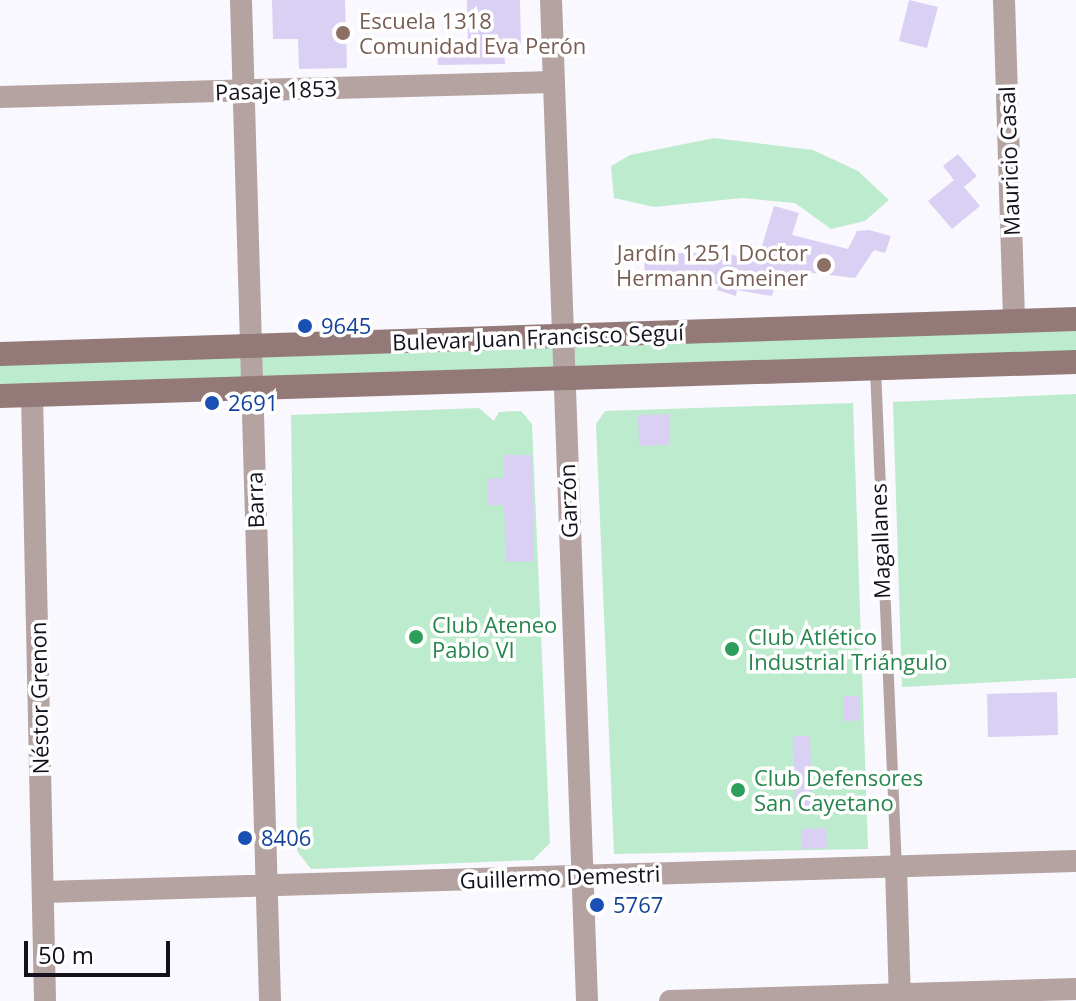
<!DOCTYPE html>
<html>
<head>
<meta charset="utf-8">
<style>
  body { margin:0 }
  #map { position:relative; width:1076px; height:1001px; overflow:hidden; background:#f9f8ff; font-family:"Open Sans",sans-serif }
  div>[style] { position:absolute }
  .green>* { inset:0; background:#bdebcd }
  .building>* { inset:0; background:#dad0f3 }
  .lane>* { height:11px; margin:-5.5px; padding:0 5.5px; transform-origin:5.5px; border-radius:5.5px; background:#b5a3a2 }
  .street>* { height:22px; margin:-11px; padding:0 11px; transform-origin:11px; border-radius:11px; background:#b5a3a2 }
  .secondary>* { height:24px; margin:-12px; padding:0 12px; transform-origin:12px; border-radius:12px; background:#937978 }
  .dots>* { width:22px; height:22px; translate:-50% -50%; box-sizing:border-box; border:4px solid #fff; border-radius:50% }
  span { translate:-50% -50%; white-space:nowrap; text-align:center; line-height:1.15; -webkit-text-stroke:7px #fff; paint-order:stroke }
  .education-label { font-size:22px; color:#785e54 }
  .left { translate:0 -50%; text-align:left }
  .right { translate:-100% -50%; text-align:right }
  .street-label { font-size:22px; color:#14111d }
  .transit-label { font-size:22px; color:#164399 }
  .leisure-label { font-size:22px; color:#27864d }
  .scale { position:absolute; left:24px; top:941px; width:146px; height:36px; box-sizing:border-box; border:4px solid #14111d; border-top:0; padding-left:10px; font-size:24px; line-height:28px; white-space:nowrap; color:#14111d; -webkit-text-stroke:6px #fff; paint-order:stroke }
</style>
</head>
<body>
<div id="map">
  <div class="green">
    <div style="clip-path:polygon(714px 138px,813px 150px,858px 171px,889px 200px,865px 221px,831px 229px,795px 203px,742px 198px,654px 207px,614px 198px,611px 166px,630px 155px)"></div>
    <div style="clip-path:polygon(1076px 319px,1076px 362px,0 396px,0 354px)"></div>
    <div style="clip-path:polygon(1076px 394px,1076px 678px,902px 687px,893px 402px)"></div>
    <div style="clip-path:polygon(853px 403px,868px 849px,614px 854px,596px 424px,605px 411px)"></div>
    <div style="clip-path:polygon(479px 408px,494px 421px,499px 412px,521px 411px,532px 424px,550px 843px,533px 860px,311px 869px,297px 851px,291px 415px)"></div>
  </div>
  <div class="building">
    <div style="clip-path:polygon(272px 0,345px 0,347px 68px,299px 69px,298px 39px,273px 39px)"></div>
    <div style="clip-path:polygon(467px 0,520px 0,521px 45px,504px 45px,505px 64px,438px 65px,437px 47px,468px 46px)"></div>
    <div style="clip-path:polygon(909px 0,938px 7px,927px 48px,899px 41px)"></div>
    <div style="clip-path:polygon(958px 154px,977px 176px,964px 187px,980px 206px,952px 229px,928px 201px,954px 180px,943px 166px)"></div>
    <div style="clip-path:polygon(774px 206px,799px 213px,792px 235px,848px 249px,857px 231px,869px 230px,891px 236px,885px 253px,874px 250px,855px 278px,804px 272px,802px 281px,779px 274px,772px 296px,737px 290px,736px 296px,717px 290px,719px 284px,645px 286px,644px 254px,723px 252px,757px 262px)"></div>
    <div style="clip-path:polygon(669px 414px,670px 445px,639px 446px,638px 415px)"></div>
    <div style="clip-path:polygon(504px 455px,532px 455px,534px 561px,506px 562px,504px 505px,487px 505px,487px 479px,503px 478px)"></div>
    <div style="clip-path:polygon(1057px 692px,1058px 735px,988px 737px,987px 694px)"></div>
    <div style="clip-path:polygon(843px 696px,860px 696px,860px 721px,843px 721px)"></div>
    <div style="clip-path:polygon(793px 736px,810px 736px,812px 806px,795px 807px)"></div>
    <div style="clip-path:polygon(826px 828px,827px 848px,802px 849px,801px 829px)"></div>
  </div>
  <div class="lane">
    <div style="left:875px;top:368px;width:499px;rotate:87.6deg"></div>
  </div>
  <div class="street">
    <div style="left:241px;top:0;width:1001px;rotate:88.34deg"></div>
    <div style="left:551px;top:0;width:1002px;rotate:87.94deg"></div>
    <div style="left:1004px;top:0;width:321px;rotate:88.2deg"></div>
    <div style="left:0;top:97px;width:553px;rotate:-1.55deg"></div>
    <div style="left:32px;top:395px;width:606px;rotate:88.77deg"></div>
    <div style="left:896px;top:867px;width:134px;rotate:88.3deg"></div>
    <div style="left:44px;top:892px;width:1032px;rotate:-1.72deg"></div>
    <div style="left:670px;top:1001px;width:406px;rotate:-1.7deg"></div>
  </div>
  <div class="secondary">
    <div style="left:0;top:354px;width:1077px;rotate:-1.86deg"></div>
    <div style="left:0;top:396px;width:1077px;rotate:-1.81deg"></div>
  </div>
  <div class="dots">
    <div style="left:343px;top:33px;background:#8d6e63"></div>
    <div style="left:824px;top:265px;background:#8d6e63"></div>
    <div style="left:305px;top:326px;background:#1a4fb4"></div>
    <div style="left:212px;top:403px;background:#1a4fb4"></div>
    <div style="left:416px;top:637px;background:#2e9e5b"></div>
    <div style="left:732px;top:649px;background:#2e9e5b"></div>
    <div style="left:738px;top:790px;background:#2e9e5b"></div>
    <div style="left:245px;top:838px;background:#1a4fb4"></div>
    <div style="left:597px;top:905px;background:#1a4fb4"></div>
  </div>
  <div class="education-label">
    <span class="left" style="left:359px;top:33px">Escuela 1318<br>Comunidad Eva Perón</span>
    <span class="right" style="left:808px;top:265px">Jardín 1251 Doctor<br>Hermann Gmeiner</span>
  </div>
  <div class="street-label">
    <span style="left:276px;top:90px;rotate:-2deg">Pasaje 1853</span>
    <span style="left:1009px;top:161px;rotate:-92deg">Mauricio Casal</span>
    <span style="left:538px;top:337px;rotate:-2deg">Bulevar Juan Francisco Seguí</span>
    <span style="left:255px;top:500px;rotate:-92deg">Barra</span>
    <span style="left:568px;top:501px;rotate:-92deg">Garzón</span>
    <span style="left:880px;top:541px;rotate:-92deg">Magallanes</span>
    <span style="left:39px;top:698px;rotate:-91deg">Néstor Grenon</span>
    <span style="left:560px;top:877px;rotate:-2deg">Guillermo Demestri</span>
  </div>
  <div class="transit-label">
    <span class="left" style="left:321px;top:326px">9645</span>
    <span class="left" style="left:228px;top:403px">2691</span>
    <span class="left" style="left:261px;top:838px">8406</span>
    <span class="left" style="left:613px;top:905px">5767</span>
  </div>
  <div class="leisure-label">
    <span class="left" style="left:432px;top:637px">Club Ateneo<br>Pablo VI</span>
    <span class="left" style="left:748px;top:649px">Club Atlético<br>Industrial Triángulo</span>
    <span class="left" style="left:754px;top:790px">Club Defensores<br>San Cayetano</span>
  </div>
  <div class="scale">50 m</div>
</div>
</body>
</html>
